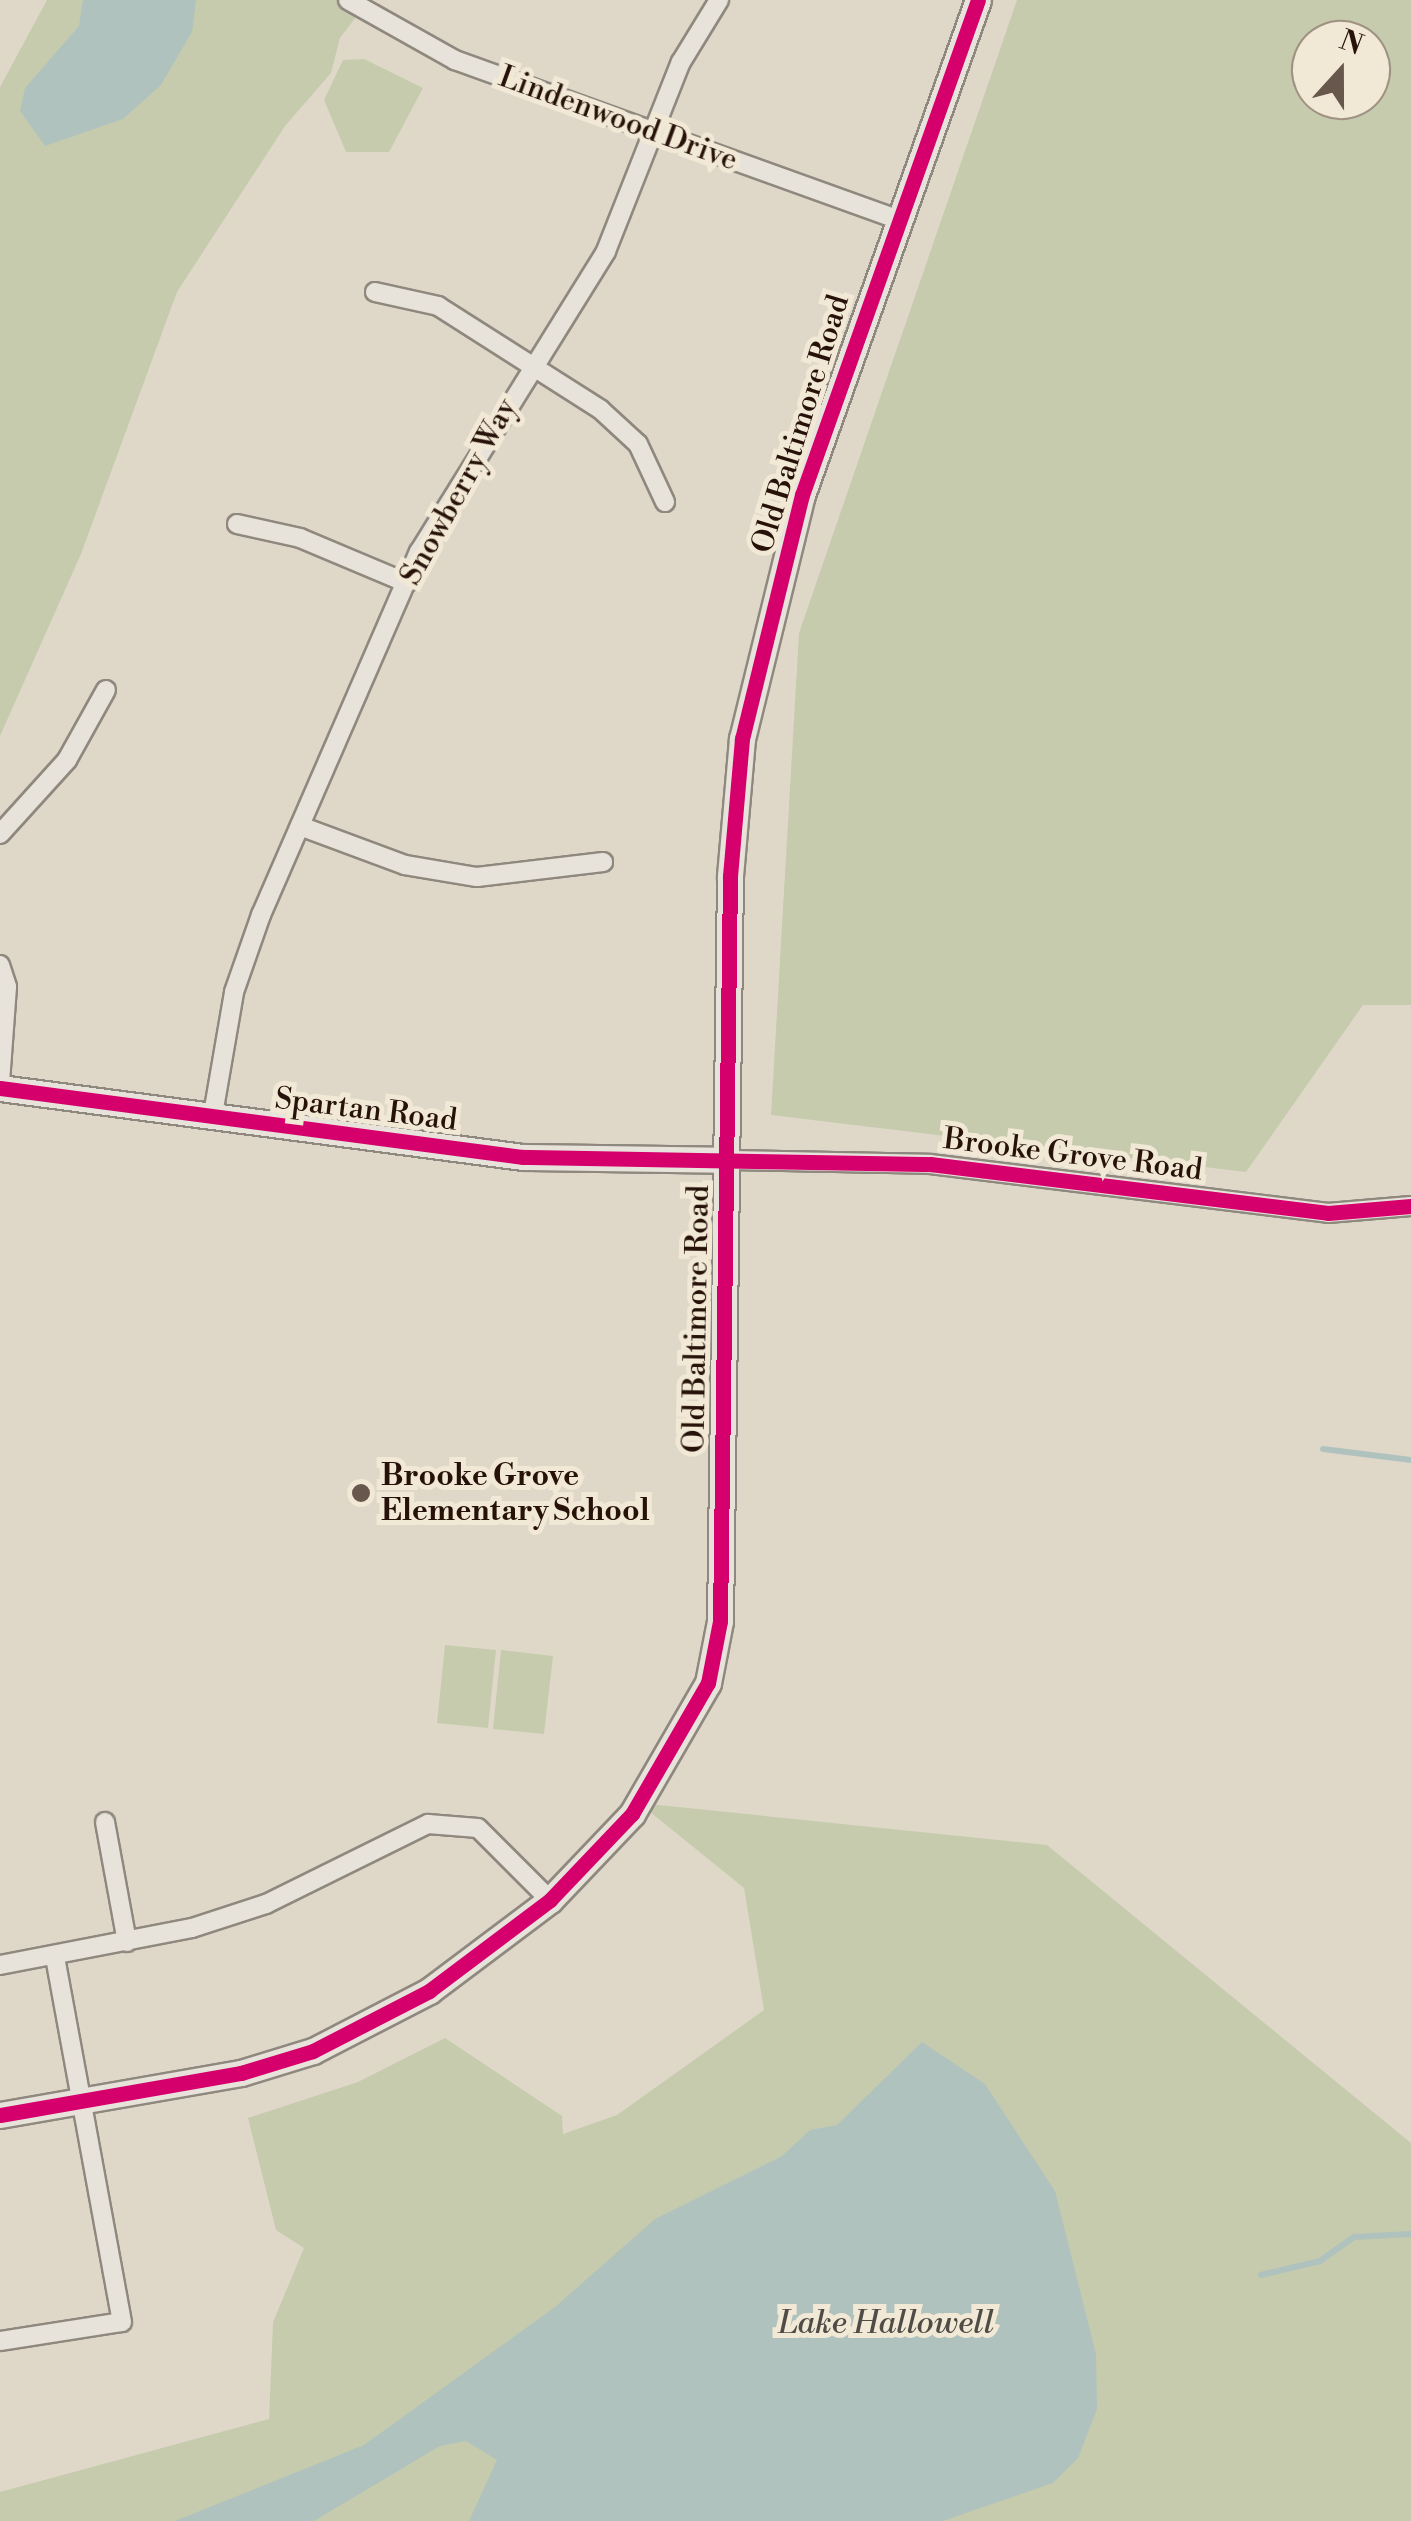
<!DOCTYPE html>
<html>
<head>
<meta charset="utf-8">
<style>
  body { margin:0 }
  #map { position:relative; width:1411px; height:2521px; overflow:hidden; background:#dfd8c9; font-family:"Libre Bodoni",serif }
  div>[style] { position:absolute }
  .green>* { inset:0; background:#c6cbad }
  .water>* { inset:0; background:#afc2be }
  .stream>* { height:6px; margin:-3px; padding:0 3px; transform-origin:3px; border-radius:3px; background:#afc2be }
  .roads { filter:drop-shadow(2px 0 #8f887e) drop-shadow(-2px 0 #8f887e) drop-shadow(0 2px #8f887e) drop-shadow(0 -2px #8f887e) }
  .street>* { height:18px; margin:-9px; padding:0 9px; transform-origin:9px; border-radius:9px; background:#e7e3db }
  .secondary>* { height:25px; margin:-12.5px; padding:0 12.5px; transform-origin:12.5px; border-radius:12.5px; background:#e7e3db }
  .cycleway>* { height:15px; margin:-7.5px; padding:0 7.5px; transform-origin:7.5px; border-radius:7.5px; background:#d6006c }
  .dots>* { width:28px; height:28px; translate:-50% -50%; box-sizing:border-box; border:5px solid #f1e8d5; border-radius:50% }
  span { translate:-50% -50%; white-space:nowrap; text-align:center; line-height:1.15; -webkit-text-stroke:10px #f1e8d5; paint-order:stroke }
  .street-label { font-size:30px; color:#271209 }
  .poi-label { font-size:30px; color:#271209; font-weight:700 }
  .left { translate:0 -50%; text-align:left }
  .water-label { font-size:32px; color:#4f4c47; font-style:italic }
  .north { position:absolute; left:1291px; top:20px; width:100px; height:100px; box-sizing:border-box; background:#f1e8d5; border:2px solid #a09283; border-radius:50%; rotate:21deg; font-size:28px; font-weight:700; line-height:40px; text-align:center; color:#271209 }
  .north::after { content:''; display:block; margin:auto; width:35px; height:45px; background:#67574c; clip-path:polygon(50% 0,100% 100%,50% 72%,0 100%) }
</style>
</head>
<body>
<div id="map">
  <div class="green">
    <div style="clip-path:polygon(47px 0,369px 0,340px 38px,331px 73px,285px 126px,177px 292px,81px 554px,0 736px,0 87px)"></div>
    <div style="clip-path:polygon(evenodd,1017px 0,1411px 0,1411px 1005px,1363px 1005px,1246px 1172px,771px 1115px,799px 633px,1017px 0,1311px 40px,1371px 40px,1371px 100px,1311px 100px,1311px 40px)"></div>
    <div style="clip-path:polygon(364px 59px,423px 88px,389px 152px,346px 152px,324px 100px,343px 60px)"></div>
    <div style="clip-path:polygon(445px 1645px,496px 1650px,488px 1728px,437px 1723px)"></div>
    <div style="clip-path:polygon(501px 1650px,553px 1656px,544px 1734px,493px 1729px)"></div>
    <div style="clip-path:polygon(639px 1803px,1047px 1845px,1411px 2143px,1411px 2521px,0 2521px,0 2492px,269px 2419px,273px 2322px,304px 2248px,276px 2230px,248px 2118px,358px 2082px,445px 2038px,562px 2116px,563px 2134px,617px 2115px,764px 2010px,744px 1888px)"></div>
  </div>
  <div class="water">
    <div style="clip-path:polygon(83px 0,196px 0,192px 32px,161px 85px,123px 119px,45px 146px,20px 111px,25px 88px,79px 26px)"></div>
    <div style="clip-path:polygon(922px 2042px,985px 2084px,1055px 2191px,1096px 2354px,1097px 2409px,1078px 2458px,1053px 2483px,943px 2521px,469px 2521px,497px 2460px,466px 2441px,440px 2446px,314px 2521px,175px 2521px,364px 2445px,555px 2307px,655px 2219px,782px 2156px,810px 2130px,837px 2125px)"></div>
  </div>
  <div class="stream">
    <div style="left:1323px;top:1449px;width:89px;rotate:7.1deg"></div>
    <div style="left:1261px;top:2275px;width:61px;rotate:-13.3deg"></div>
    <div style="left:1320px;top:2261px;width:42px;rotate:-35.2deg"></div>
    <div style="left:1354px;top:2237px;width:57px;rotate:-3deg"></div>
  </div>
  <div class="roads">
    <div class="street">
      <div style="left:348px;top:0;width:123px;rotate:29.3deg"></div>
      <div style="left:455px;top:60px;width:470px;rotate:19.8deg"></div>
      <div style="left:375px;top:292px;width:65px;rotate:12.5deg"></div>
      <div style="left:438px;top:306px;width:193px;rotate:32.5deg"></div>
      <div style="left:601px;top:410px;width:50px;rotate:42.6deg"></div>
      <div style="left:638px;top:444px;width:64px;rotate:65deg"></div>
      <div style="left:237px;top:524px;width:65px;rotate:12.5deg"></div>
      <div style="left:300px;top:538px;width:116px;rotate:22.8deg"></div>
      <div style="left:300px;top:826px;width:112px;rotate:20.4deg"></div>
      <div style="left:405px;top:865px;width:73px;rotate:9.5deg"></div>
      <div style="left:477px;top:877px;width:127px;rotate:-6.8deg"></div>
      <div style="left:0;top:834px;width:100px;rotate:-47.8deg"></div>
      <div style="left:67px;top:760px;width:80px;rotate:-60.9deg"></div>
      <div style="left:0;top:965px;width:23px;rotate:72deg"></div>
      <div style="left:7px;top:987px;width:95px;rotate:94.2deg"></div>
      <div style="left:212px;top:1120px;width:130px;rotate:-80.2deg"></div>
      <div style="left:234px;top:992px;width:82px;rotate:-70.7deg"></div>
      <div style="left:261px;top:915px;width:396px;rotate:-66.5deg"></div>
      <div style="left:419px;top:552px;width:354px;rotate:-58.1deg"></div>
      <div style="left:606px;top:251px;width:203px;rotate:-68.4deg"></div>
      <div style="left:681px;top:62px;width:73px;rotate:-58.5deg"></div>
      <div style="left:727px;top:1160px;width:203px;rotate:1.1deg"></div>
      <div style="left:930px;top:1164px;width:401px;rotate:7deg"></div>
      <div style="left:1328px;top:1213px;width:83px;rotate:-4.8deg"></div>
      <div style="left:105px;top:1822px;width:122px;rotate:79.6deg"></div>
      <div style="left:0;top:1965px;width:196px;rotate:-10.9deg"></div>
      <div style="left:192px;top:1928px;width:78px;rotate:-18deg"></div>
      <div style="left:266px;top:1904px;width:181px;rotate:-26.3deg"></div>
      <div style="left:428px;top:1824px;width:50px;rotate:4.6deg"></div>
      <div style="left:478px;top:1828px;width:102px;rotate:45deg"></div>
      <div style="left:0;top:2341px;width:123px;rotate:-8.9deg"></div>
      <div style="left:122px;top:2322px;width:372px;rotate:-100.4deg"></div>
    </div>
    <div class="secondary">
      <div style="left:0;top:1088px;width:528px;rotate:7.52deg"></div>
      <div style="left:523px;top:1157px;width:204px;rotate:0.8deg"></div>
      <div style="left:0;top:2115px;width:245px;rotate:-9.9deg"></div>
      <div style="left:241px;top:2073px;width:75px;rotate:-17deg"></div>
      <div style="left:313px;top:2051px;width:131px;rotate:-27.3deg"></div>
      <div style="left:429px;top:1991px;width:151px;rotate:-36.9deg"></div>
      <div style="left:550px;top:1900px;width:119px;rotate:-46.4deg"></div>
      <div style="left:632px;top:1814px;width:151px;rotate:-59.9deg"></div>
      <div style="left:708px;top:1683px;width:63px;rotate:-79deg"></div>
      <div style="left:720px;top:1621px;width:745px;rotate:-89.23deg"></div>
      <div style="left:730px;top:876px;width:138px;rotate:-85deg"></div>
      <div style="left:742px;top:739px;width:251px;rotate:-76.2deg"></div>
      <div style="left:802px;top:495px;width:525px;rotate:-70.43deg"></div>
    </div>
  </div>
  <div class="cycleway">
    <div style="left:0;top:1088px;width:528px;rotate:7.52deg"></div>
    <div style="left:523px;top:1157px;width:407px;rotate:1deg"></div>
    <div style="left:930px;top:1164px;width:401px;rotate:7deg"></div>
    <div style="left:1328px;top:1213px;width:83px;rotate:-4.8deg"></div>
    <div style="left:0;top:2115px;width:245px;rotate:-9.9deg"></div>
    <div style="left:241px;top:2073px;width:75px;rotate:-17deg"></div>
    <div style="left:313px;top:2051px;width:131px;rotate:-27.3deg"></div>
    <div style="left:429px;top:1991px;width:151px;rotate:-36.9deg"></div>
    <div style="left:550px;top:1900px;width:119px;rotate:-46.4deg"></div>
    <div style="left:632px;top:1814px;width:151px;rotate:-59.9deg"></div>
    <div style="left:708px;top:1683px;width:63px;rotate:-79deg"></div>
    <div style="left:720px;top:1621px;width:745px;rotate:-89.23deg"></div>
    <div style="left:730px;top:876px;width:138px;rotate:-85deg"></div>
    <div style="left:742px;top:739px;width:251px;rotate:-76.2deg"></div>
    <div style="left:802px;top:495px;width:525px;rotate:-70.43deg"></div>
  </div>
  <div class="dots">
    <div style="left:361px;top:1493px;background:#67574c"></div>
  </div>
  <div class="street-label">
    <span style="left:618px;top:119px;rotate:20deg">Lindenwood Drive</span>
    <span style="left:801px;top:424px;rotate:-73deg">Old Baltimore Road</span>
    <span style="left:459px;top:492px;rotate:-61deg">Snowberry Way</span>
    <span style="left:366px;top:1110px;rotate:7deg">Spartan Road</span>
    <span style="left:1073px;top:1155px;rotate:7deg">Brooke Grove Road</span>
    <span style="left:697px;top:1319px;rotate:-89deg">Old Baltimore Road</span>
  </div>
  <div class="poi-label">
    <span class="left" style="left:381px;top:1493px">Brooke Grove<br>Elementary School</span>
  </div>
  <div class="water-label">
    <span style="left:886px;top:2323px">Lake Hallowell</span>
  </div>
  <div class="north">N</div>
</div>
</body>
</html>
